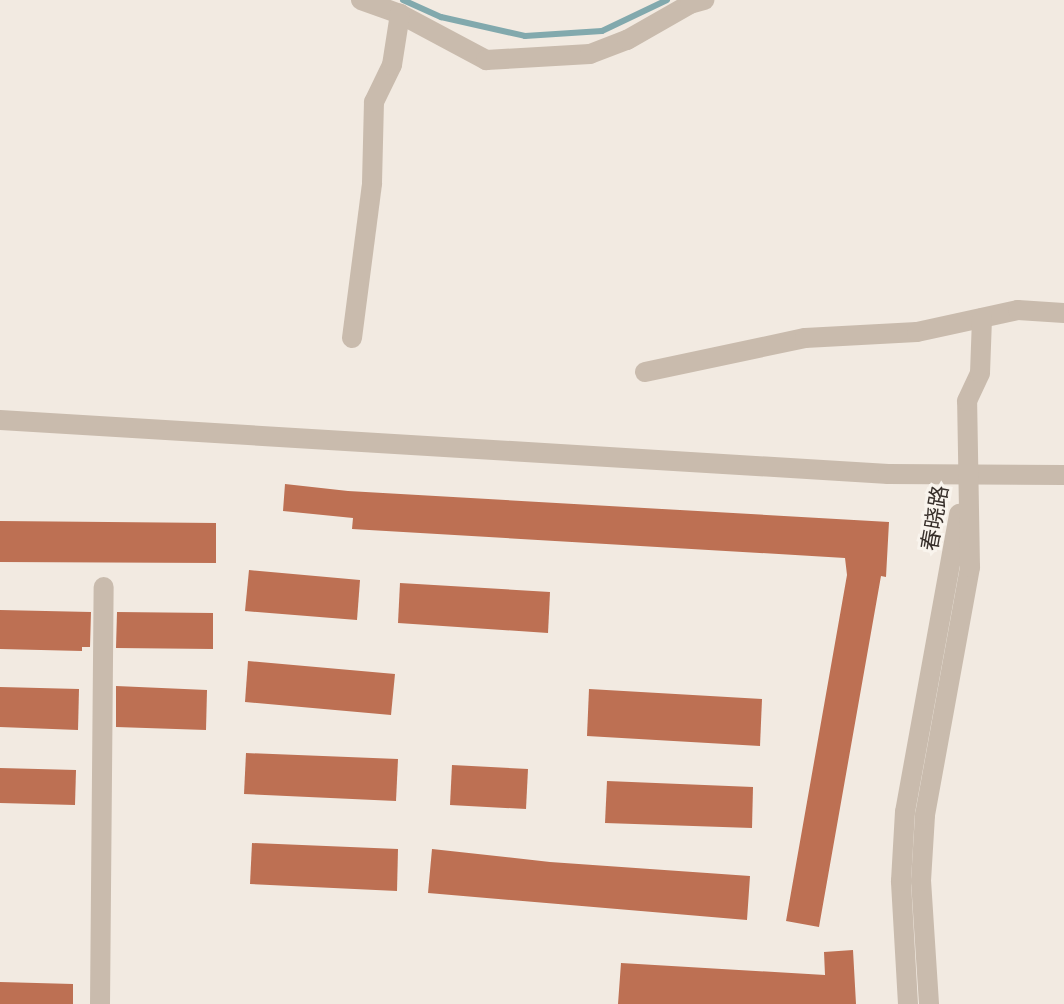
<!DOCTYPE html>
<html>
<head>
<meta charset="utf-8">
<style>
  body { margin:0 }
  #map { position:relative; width:1064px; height:1004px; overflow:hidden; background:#f2eae1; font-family:Lato,"Noto Sans SC",sans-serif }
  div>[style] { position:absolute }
  .stream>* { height:6px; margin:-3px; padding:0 3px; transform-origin:3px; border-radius:3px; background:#82a9ad }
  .building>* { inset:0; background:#bd7053 }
  .minor>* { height:20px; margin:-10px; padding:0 10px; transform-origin:10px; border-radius:10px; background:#c9bbad }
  span { translate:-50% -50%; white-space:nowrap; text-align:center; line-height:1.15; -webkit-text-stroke:6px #f9f4ed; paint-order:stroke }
  .street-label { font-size:22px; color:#38302b }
</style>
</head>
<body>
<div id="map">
  <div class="stream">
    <div style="left:403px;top:0;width:42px;rotate:24.1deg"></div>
    <div style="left:441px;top:17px;width:86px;rotate:12.7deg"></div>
    <div style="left:525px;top:36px;width:77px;rotate:-3.7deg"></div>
    <div style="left:602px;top:31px;width:72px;rotate:-25.5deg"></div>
  </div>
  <div class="building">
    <div style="clip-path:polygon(285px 484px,348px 491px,889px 522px,886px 577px,881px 576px,819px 927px,786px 921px,847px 575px,845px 558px,352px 529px,353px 518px,283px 511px)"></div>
    <div style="clip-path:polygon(0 521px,216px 523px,216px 563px,0 562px)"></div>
    <div style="clip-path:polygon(249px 570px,360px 580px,357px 620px,245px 611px)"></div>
    <div style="clip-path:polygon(400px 583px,550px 592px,548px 633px,398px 623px)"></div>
    <div style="clip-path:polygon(0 610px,91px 612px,90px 647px,82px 647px,82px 651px,0 649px)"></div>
    <div style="clip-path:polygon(117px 612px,213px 613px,213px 649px,116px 648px)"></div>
    <div style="clip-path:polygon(248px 661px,395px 674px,391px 715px,245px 702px)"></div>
    <div style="clip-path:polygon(116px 686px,207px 690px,206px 730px,116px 727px)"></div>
    <div style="clip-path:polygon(0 687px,79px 689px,78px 730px,0 727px)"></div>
    <div style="clip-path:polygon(589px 689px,762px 699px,760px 746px,587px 736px)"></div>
    <div style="clip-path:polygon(246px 753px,398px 759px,396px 801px,244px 794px)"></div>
    <div style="clip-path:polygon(452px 765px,528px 769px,526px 809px,450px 805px)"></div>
    <div style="clip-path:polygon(0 768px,76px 770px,75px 805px,0 803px)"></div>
    <div style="clip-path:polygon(607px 781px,753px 787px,752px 828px,605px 823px)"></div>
    <div style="clip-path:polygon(252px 843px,398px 849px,397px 891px,250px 884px)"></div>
    <div style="clip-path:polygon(432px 849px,550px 862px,750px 876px,747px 920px,428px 893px)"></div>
    <div style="clip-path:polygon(853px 950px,856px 1004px,618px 1004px,621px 963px,825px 975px,824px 952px)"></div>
    <div style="clip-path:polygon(0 982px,73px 984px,73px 1004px,0 1004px)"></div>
  </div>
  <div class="minor">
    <div style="left:361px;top:0;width:41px;rotate:19.7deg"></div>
    <div style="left:400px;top:14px;width:98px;rotate:28.1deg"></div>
    <div style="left:486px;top:60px;width:104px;rotate:-3.3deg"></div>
    <div style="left:590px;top:54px;width:40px;rotate:-21deg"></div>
    <div style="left:627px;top:40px;width:73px;rotate:-29.7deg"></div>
    <div style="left:690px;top:4px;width:15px;rotate:-16deg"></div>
    <div style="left:352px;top:338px;width:156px;rotate:-82.6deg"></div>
    <div style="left:372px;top:183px;width:81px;rotate:-88.6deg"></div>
    <div style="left:374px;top:102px;width:41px;rotate:-64.1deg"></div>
    <div style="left:392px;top:65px;width:52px;rotate:-81.1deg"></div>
    <div style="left:645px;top:372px;width:164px;rotate:-12deg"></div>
    <div style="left:805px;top:338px;width:112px;rotate:-3.1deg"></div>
    <div style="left:917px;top:332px;width:103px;rotate:-12.3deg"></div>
    <div style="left:1018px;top:310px;width:46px;rotate:3.7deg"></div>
    <div style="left:0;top:420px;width:890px;rotate:3.48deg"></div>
    <div style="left:888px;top:474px;width:176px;rotate:0.3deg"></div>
    <div style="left:100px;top:1004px;width:417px;rotate:-89.5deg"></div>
    <div style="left:908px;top:1004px;width:123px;rotate:-93.3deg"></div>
    <div style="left:901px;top:881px;width:69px;rotate:-86.7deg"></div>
    <div style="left:905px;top:812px;width:303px;rotate:-79.7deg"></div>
    <div style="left:929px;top:1004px;width:123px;rotate:-93.7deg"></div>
    <div style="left:921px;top:881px;width:66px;rotate:-86.5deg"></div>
    <div style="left:925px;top:815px;width:252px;rotate:-79.7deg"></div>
    <div style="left:970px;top:567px;width:166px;rotate:-91deg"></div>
    <div style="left:967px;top:401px;width:31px;rotate:-65deg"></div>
    <div style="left:980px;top:373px;width:55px;rotate:-87.9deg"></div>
  </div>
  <div class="street-label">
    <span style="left:934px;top:518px;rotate:-80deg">春晓路</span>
  </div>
</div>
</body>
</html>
